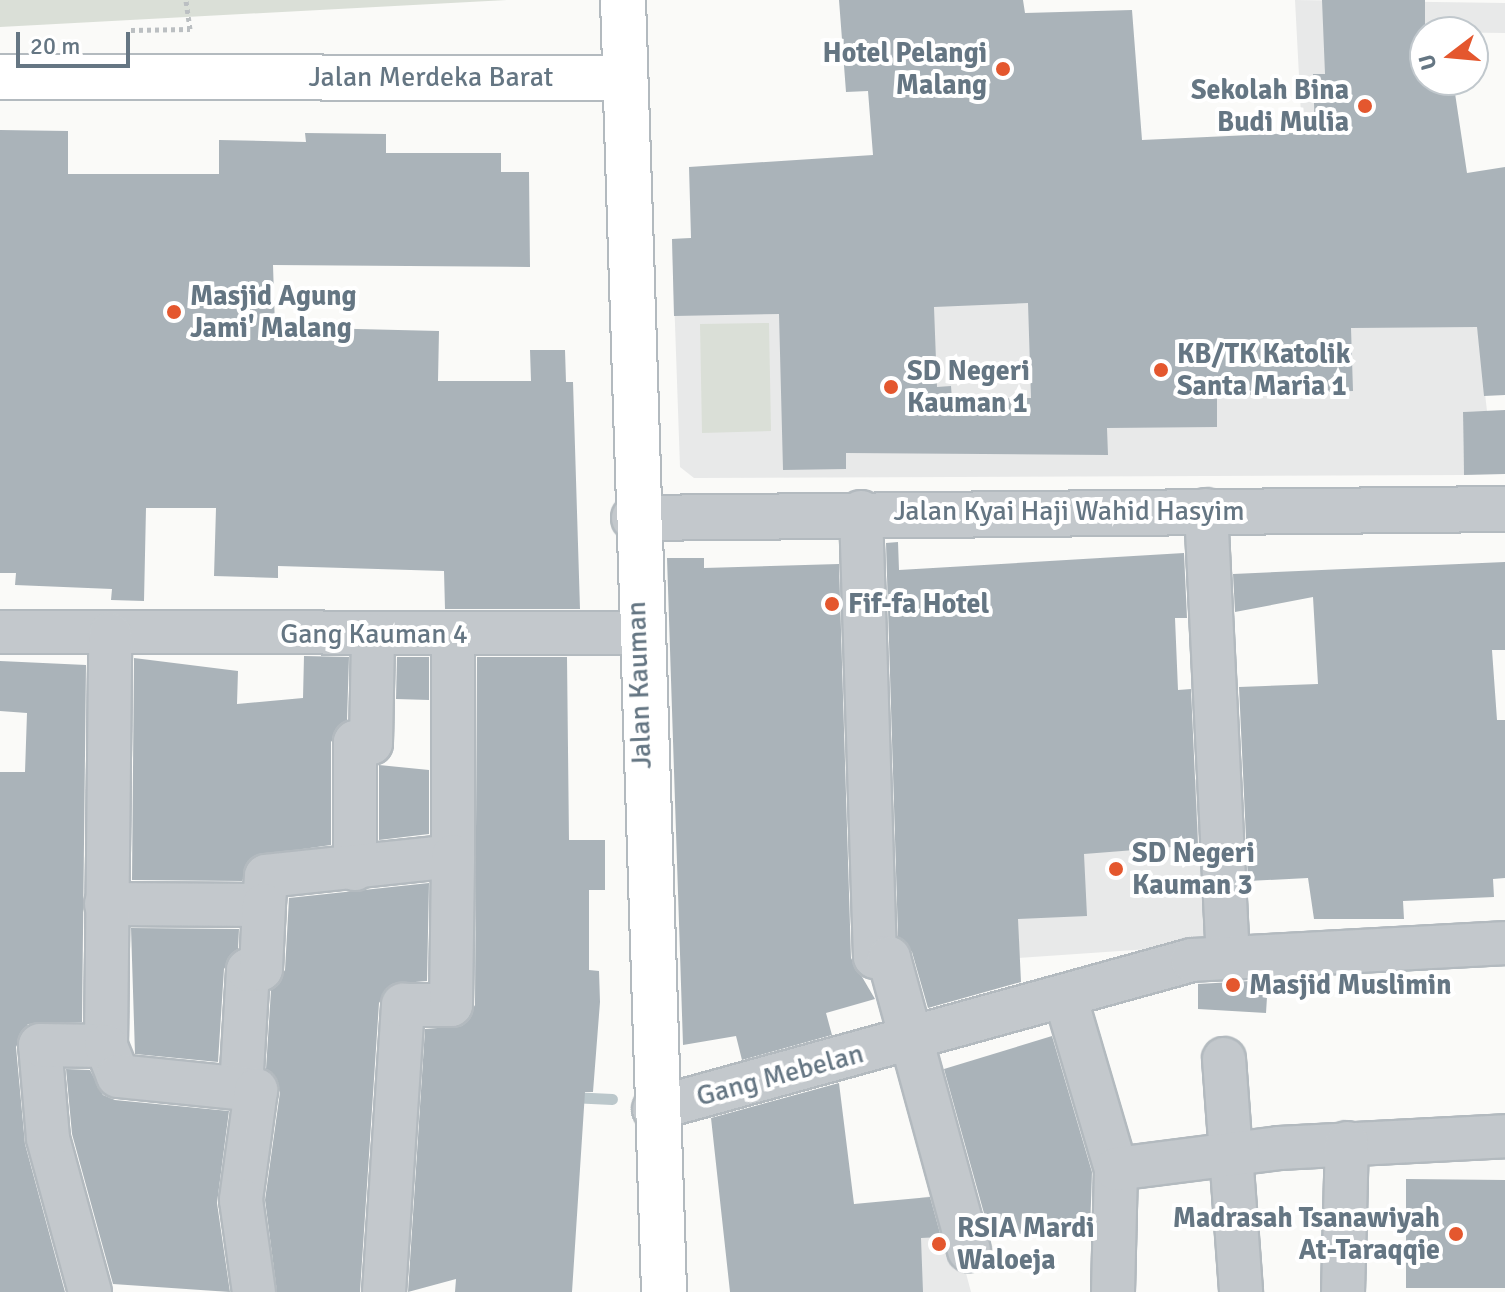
<!DOCTYPE html>
<html>
<head>
<meta charset="utf-8">
<style>
  body { margin:0 }
  #map { position:relative; width:1505px; height:1292px; overflow:hidden; background:#fafaf8; font-family:Signika,sans-serif }
  div>[style] { position:absolute }
  .built>* { inset:0; background:#e8e9e9 }
  .green>* { inset:0; background:#dadfd7 }
  .stream>* { height:11px; margin:-5.5px; padding:0 5.5px; transform-origin:5.5px; border-radius:5.5px; background:#bbc7cb }
  .building>* { inset:0; background:#aab3b9 }
  .path>* { height:5px; margin-top:-2.5px; transform-origin:0; background:repeating-linear-gradient(90deg,#bbbfc2 0 4px,transparent 0 8px) }
  .roads { filter:drop-shadow(2px 0 #b3babf) drop-shadow(-2px 0 #b3babf) drop-shadow(0 2px #b3babf) drop-shadow(0 -2px #b3babf) }
  .minor>* { height:42px; margin:-21px; padding:0 21px; transform-origin:21px; border-radius:21px; background:#c3c8cc }
  .tertiary>* { height:44px; margin:-22px; padding:0 22px; transform-origin:22px; border-radius:22px; background:#c3c8cc }
  .secondary>* { height:44px; margin:-22px; padding:0 22px; transform-origin:22px; border-radius:22px; background:#fff }
  .dots>* { width:22px; height:22px; translate:-50% -50%; box-sizing:border-box; border:4px solid #fff; border-radius:50% }
  span { translate:-50% -50%; white-space:nowrap; text-align:center; line-height:1.15; -webkit-text-stroke:8px #fff; paint-order:stroke }
  .poi-label { font-size:28px; color:#657683; font-weight:700 }
  .right { translate:-100% -50%; text-align:right }
  .left { translate:0 -50%; text-align:left }
  .street-label { font-size:28px; color:#657683 }
  .north { position:absolute; left:1409px; top:16px; width:80px; height:80px; box-sizing:border-box; background:#fff; border:2px solid #c1c8cd; border-radius:50%; rotate:254deg; font-size:22px; font-weight:700; line-height:32px; text-align:center; color:#657683 }
  .north::after { content:''; display:block; margin:auto; width:28px; height:36px; background:#e4572e; clip-path:polygon(50% 0,100% 100%,50% 72%,0 100%) }
  .scale { position:absolute; left:16px; top:32px; width:114px; height:36px; box-sizing:border-box; border:4px solid #657683; border-top:0; padding-left:10px; font-size:24px; line-height:28px; white-space:nowrap; color:#657683; -webkit-text-stroke:6px #fff; paint-order:stroke }
</style>
</head>
<body>
<div id="map">
  <div class="built">
    <div style="clip-path:polygon(1295px 0,1505px 3px,1505px 33px,1425px 32px,1436px 177px,1302px 133px)"></div>
    <div style="clip-path:polygon(1306px 210px,1473px 289px,1487px 411px,1463px 412px,1464px 475px,694px 478px,680px 467px,672px 239px)"></div>
    <div style="clip-path:polygon(1213px 778px,1222px 944px,1018px 958px,1010px 795px)"></div>
    <div style="clip-path:polygon(945px 1194px,971px 1292px,918px 1292px,919px 1198px)"></div>
  </div>
  <div class="green">
    <div style="clip-path:polygon(0 0,507px 0,0 27px)"></div>
    <div style="clip-path:polygon(769px 323px,771px 431px,702px 433px,700px 324px)"></div>
  </div>
  <div class="stream">
    <div style="left:570px;top:1097px;width:42px;rotate:2.7deg"></div>
  </div>
  <div class="building">
    <div style="clip-path:polygon(evenodd,839px 0,1023px 0,1025px 13px,1132px 10px,1142px 140px,1315px 132px,1313px 74px,1325px 74px,1322px 0,1425px 0,1425px 80px,1453px 80px,1467px 173px,1505px 167px,1505px 395px,1484px 396px,1477px 327px,1351px 328px,1353px 391px,1217px 396px,1217px 427px,1107px 428px,1108px 455px,846px 453px,846px 469px,783px 470px,779px 314px,674px 316px,672px 239px,691px 238px,689px 167px,873px 155px,868px 91px,846px 92px,839px 0,1028px 303px,1031px 398px,952px 399px,951px 386px,937px 387px,934px 307px,1028px 303px)"></div>
    <div style="clip-path:polygon(0 130px,68px 131px,68px 174px,219px 174px,219px 140px,306px 142px,305px 133px,386px 134px,386px 153px,501px 153px,501px 172px,529px 172px,530px 267px,273px 265px,275px 327px,439px 331px,438px 381px,531px 381px,530px 350px,565px 350px,566px 382px,573px 382px,580px 609px,445px 609px,444px 571px,278px 566px,278px 578px,214px 576px,216px 508px,146px 508px,144px 601px,111px 600px,112px 589px,15px 585px,16px 573px,0 573px)"></div>
    <div style="clip-path:polygon(1505px 410px,1505px 474px,1464px 475px,1463px 412px)"></div>
    <div style="clip-path:polygon(898px 542px,899px 570px,1184px 553px,1187px 618px,1175px 618px,1178px 690px,1191px 689px,1198px 845px,1084px 854px,1087px 916px,1018px 919px,1021px 982px,928px 1008px,912px 952px,898px 937px,886px 543px)"></div>
    <div style="clip-path:polygon(667px 558px,704px 558px,704px 568px,839px 564px,851px 958px,875px 999px,826px 1013px,832px 1035px,742px 1060px,736px 1036px,683px 1045px)"></div>
    <div style="clip-path:polygon(1505px 562px,1505px 650px,1492px 650px,1497px 720px,1505px 720px,1505px 878px,1493px 879px,1494px 897px,1403px 901px,1404px 919px,1314px 919px,1308px 878px,1248px 881px,1239px 687px,1318px 684px,1313px 597px,1235px 612px,1233px 574px)"></div>
    <div style="clip-path:polygon(304px 656px,349px 657px,347px 720px,331px 742px,331px 845px,254px 856px,242px 881px,132px 880px,134px 658px,238px 671px,237px 704px,303px 698px)"></div>
    <div style="clip-path:polygon(397px 657px,429px 657px,429px 700px,396px 699px)"></div>
    <div style="clip-path:polygon(477px 657px,567px 657px,569px 840px,605px 840px,605px 890px,589px 890px,589px 970px,599px 971px,600px 1002px,593px 1092px,585px 1092px,572px 1292px,455px 1292px,456px 1279px,408px 1292px,425px 1029px,462px 1026px,475px 1005px)"></div>
    <div style="clip-path:polygon(0 661px,86px 665px,82px 1022px,28px 1024px,16px 1047px,25px 1144px,65px 1292px,0 1292px,0 772px,25px 772px,27px 713px,0 711px)"></div>
    <div style="clip-path:polygon(379px 765px,429px 770px,429px 834px,379px 840px)"></div>
    <div style="clip-path:polygon(429px 883px,427px 981px,392px 984px,379px 1003px,360px 1292px,277px 1292px,265px 1200px,280px 1092px,266px 1069px,271px 990px,285px 970px,289px 898px)"></div>
    <div style="clip-path:polygon(131px 928px,239px 929px,238px 949px,224px 969px,218px 1062px,135px 1054px)"></div>
    <div style="clip-path:polygon(1268px 980px,1266px 1013px,1198px 1009px,1198px 984px)"></div>
    <div style="clip-path:polygon(1052px 1036px,1092px 1172px,1090px 1231px,990px 1235px,944px 1069px)"></div>
    <div style="clip-path:polygon(66px 1069px,90px 1070px,103px 1095px,115px 1100px,229px 1111px,217px 1203px,230px 1292px,113px 1284px,72px 1134px)"></div>
    <div style="clip-path:polygon(839px 1083px,854px 1204px,930px 1197px,941px 1237px,921px 1238px,923px 1292px,730px 1292px,711px 1118px)"></div>
    <div style="clip-path:polygon(1406px 1179px,1505px 1180px,1505px 1288px,1406px 1288px)"></div>
  </div>
  <div class="path">
    <div style="left:131px;top:30px;width:59px;rotate:-1deg"></div>
    <div style="left:190px;top:29px;width:29px;rotate:-98deg"></div>
  </div>
  <div class="roads">
    <div class="minor">
      <div style="left:1206px;top:510px;width:449px;rotate:87.2deg"></div>
      <div style="left:861px;top:512px;width:445px;rotate:88.2deg"></div>
      <div style="left:875px;top:957px;width:14px;rotate:4deg"></div>
      <div style="left:889px;top:958px;width:303px;rotate:74.7deg"></div>
      <div style="left:0;top:632px;width:638px;rotate:0.09deg"></div>
      <div style="left:355px;top:869px;width:127px;rotate:-90deg"></div>
      <div style="left:355px;top:742px;width:16px;rotate:4deg"></div>
      <div style="left:371px;top:743px;width:108px;rotate:-88.9deg"></div>
      <div style="left:106px;top:904px;width:158px;rotate:0.4deg"></div>
      <div style="left:264px;top:905px;width:29px;rotate:-86deg"></div>
      <div style="left:266px;top:876px;width:188px;rotate:-6.1deg"></div>
      <div style="left:453px;top:856px;width:221px;rotate:-90deg"></div>
      <div style="left:1065px;top:996px;width:180px;rotate:73.6deg"></div>
      <div style="left:1116px;top:1169px;width:123px;rotate:91.4deg"></div>
      <div style="left:106px;top:1046px;width:412px;rotate:-89.4deg"></div>
      <div style="left:1224px;top:1059px;width:234px;rotate:85.8deg"></div>
      <div style="left:241px;top:1088px;width:118px;rotate:-86.6deg"></div>
      <div style="left:248px;top:970px;width:13px;rotate:-4deg"></div>
      <div style="left:261px;top:969px;width:64px;rotate:-87.3deg"></div>
      <div style="left:654px;top:1109px;width:558px;rotate:-15.48deg"></div>
      <div style="left:1192px;top:960px;width:313px;rotate:-3.1deg"></div>
      <div style="left:1116px;top:1169px;width:164px;rotate:-7.3deg"></div>
      <div style="left:1279px;top:1148px;width:226px;rotate:-3deg"></div>
      <div style="left:90px;top:1292px;width:160px;rotate:-105.3deg"></div>
      <div style="left:48px;top:1138px;width:93px;rotate:-94.9deg"></div>
      <div style="left:40px;top:1045px;width:66px;rotate:0.9deg"></div>
      <div style="left:106px;top:1046px;width:32px;rotate:68deg"></div>
      <div style="left:118px;top:1076px;width:139px;rotate:5.8deg"></div>
      <div style="left:256px;top:1090px;width:111px;rotate:97.8deg"></div>
      <div style="left:241px;top:1200px;width:93px;rotate:82deg"></div>
      <div style="left:384px;top:1292px;width:288px;rotate:-86.2deg"></div>
      <div style="left:403px;top:1005px;width:48px"></div>
      <div style="left:451px;top:1005px;width:149px;rotate:-89.2deg"></div>
      <div style="left:1343px;top:1292px;width:149px;rotate:-88.5deg"></div>
    </div>
    <div class="tertiary">
      <div style="left:634px;top:518px;width:871px;rotate:-0.59deg"></div>
    </div>
    <div class="secondary">
      <div style="left:623px;top:0;width:1293px;rotate:88.18deg"></div>
      <div style="left:0;top:77px;width:623px;rotate:0.09deg"></div>
    </div>
  </div>
  <div class="dots">
    <div style="left:1003px;top:69px;background:#e4572e"></div>
    <div style="left:1365px;top:106px;background:#e4572e"></div>
    <div style="left:174px;top:312px;background:#e4572e"></div>
    <div style="left:1161px;top:370px;background:#e4572e"></div>
    <div style="left:891px;top:387px;background:#e4572e"></div>
    <div style="left:832px;top:604px;background:#e4572e"></div>
    <div style="left:1116px;top:869px;background:#e4572e"></div>
    <div style="left:1233px;top:985px;background:#e4572e"></div>
    <div style="left:1456px;top:1234px;background:#e4572e"></div>
    <div style="left:939px;top:1244px;background:#e4572e"></div>
  </div>
  <div class="poi-label">
    <span class="right" style="left:987px;top:69px">Hotel Pelangi<br>Malang</span>
    <span class="right" style="left:1349px;top:106px">Sekolah Bina<br>Budi Mulia</span>
    <span class="left" style="left:190px;top:312px">Masjid Agung<br>Jami' Malang</span>
    <span class="left" style="left:1177px;top:370px">KB/TK Katolik<br>Santa Maria 1</span>
    <span class="left" style="left:907px;top:387px">SD Negeri<br>Kauman 1</span>
    <span class="left" style="left:848px;top:604px">Fif-fa Hotel</span>
    <span class="left" style="left:1132px;top:869px">SD Negeri<br>Kauman 3</span>
    <span class="left" style="left:1249px;top:985px">Masjid Muslimin</span>
    <span class="right" style="left:1440px;top:1234px">Madrasah Tsanawiyah<br>At-Taraqqie</span>
    <span class="left" style="left:957px;top:1244px">RSIA Mardi<br>Waloeja</span>
  </div>
  <div class="street-label">
    <span style="left:431px;top:77px">Jalan Merdeka Barat</span>
    <span style="left:1069px;top:511px">Jalan Kyai Haji Wahid Hasyim</span>
    <span style="left:374px;top:634px">Gang Kauman 4</span>
    <span style="left:639px;top:685px;rotate:-92deg">Jalan Kauman</span>
    <span style="left:780px;top:1075px;rotate:-15deg">Gang Mebelan</span>
  </div>
  <div class="north">U</div>
  <div class="scale">20 m</div>
</div>
</body>
</html>
